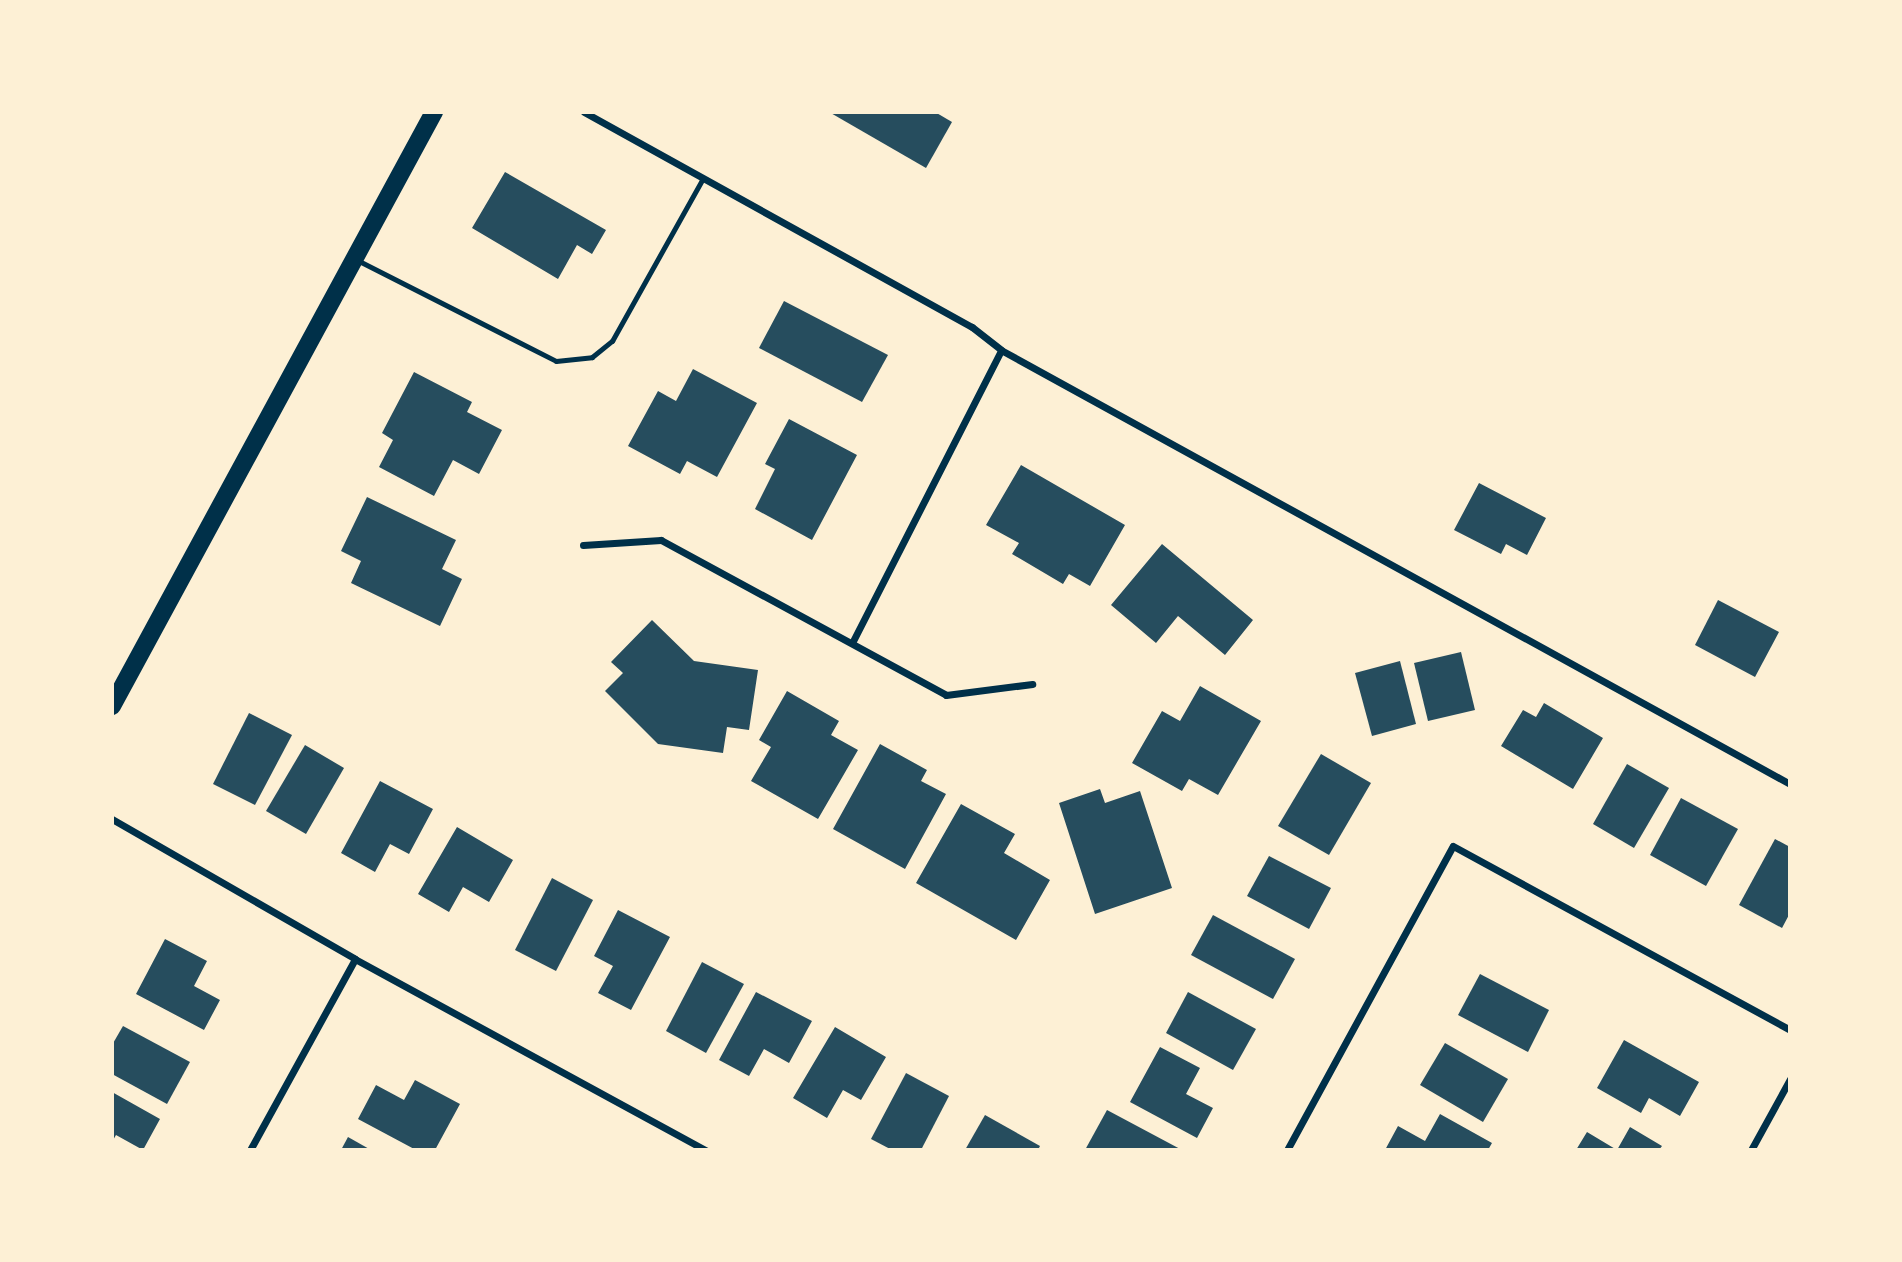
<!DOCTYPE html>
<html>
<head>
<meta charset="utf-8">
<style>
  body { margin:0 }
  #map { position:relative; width:1902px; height:1262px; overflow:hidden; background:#fdf0d5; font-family:"Titillium Web",sans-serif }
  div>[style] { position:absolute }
  .building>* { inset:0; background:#264d5e }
  .service>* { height:5px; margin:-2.5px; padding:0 2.5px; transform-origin:2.5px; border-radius:2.5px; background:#003049 }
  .minor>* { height:7px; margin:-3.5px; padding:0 3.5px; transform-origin:3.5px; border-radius:3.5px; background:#003049 }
  .primary>* { height:18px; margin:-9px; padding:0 9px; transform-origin:9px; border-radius:9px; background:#003049 }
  span { translate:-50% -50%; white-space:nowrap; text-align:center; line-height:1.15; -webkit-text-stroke:7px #fdf0d5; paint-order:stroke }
  .frame { position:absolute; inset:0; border:114px solid #fdf0d5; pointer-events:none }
</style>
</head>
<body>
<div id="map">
  <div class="building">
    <div style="clip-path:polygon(829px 112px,935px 112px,952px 122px,926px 168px)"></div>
    <div style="clip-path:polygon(505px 172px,606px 230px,592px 254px,577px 245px,558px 279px,472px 228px)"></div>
    <div style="clip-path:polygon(784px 301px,888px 355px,862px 402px,759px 348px)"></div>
    <div style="clip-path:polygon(693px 369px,757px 403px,717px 477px,687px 461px,680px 474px,628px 446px,658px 391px,676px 401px)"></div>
    <div style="clip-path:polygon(414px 372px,472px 402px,467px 412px,502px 430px,479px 474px,453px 460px,434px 496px,379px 467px,393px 440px,382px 433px)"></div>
    <div style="clip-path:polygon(789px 419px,857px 455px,812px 540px,755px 509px,775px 469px,765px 464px)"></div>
    <div style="clip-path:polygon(1021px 465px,1125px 525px,1090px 586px,1069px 574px,1063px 584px,1012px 554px,1019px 543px,986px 525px)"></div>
    <div style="clip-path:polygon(1479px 483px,1546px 518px,1527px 555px,1506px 544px,1501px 554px,1454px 530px)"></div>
    <div style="clip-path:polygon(367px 497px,456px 540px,442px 569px,462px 579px,440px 626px,351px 583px,361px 561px,341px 551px)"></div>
    <div style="clip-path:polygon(1162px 544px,1253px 620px,1225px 655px,1178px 616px,1156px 643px,1111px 605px)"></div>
    <div style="clip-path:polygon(1718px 600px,1779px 632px,1755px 677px,1695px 645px)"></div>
    <div style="clip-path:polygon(652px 620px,694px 661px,758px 670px,749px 730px,727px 727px,723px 753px,658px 744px,605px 691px,623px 673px,611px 662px)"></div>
    <div style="clip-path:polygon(1461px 652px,1475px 710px,1428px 721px,1414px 663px)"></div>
    <div style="clip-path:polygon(1400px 661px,1416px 724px,1372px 736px,1355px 673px)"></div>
    <div style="clip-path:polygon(1200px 686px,1261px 721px,1218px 795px,1189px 779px,1182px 791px,1132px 763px,1162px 711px,1180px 721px)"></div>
    <div style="clip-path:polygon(787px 691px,839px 721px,831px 735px,858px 750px,818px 819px,751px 781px,771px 747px,759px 740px)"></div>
    <div style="clip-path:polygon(1544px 703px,1603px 738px,1573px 789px,1501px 746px,1523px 710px,1536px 717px)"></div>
    <div style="clip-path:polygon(249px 713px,292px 735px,255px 805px,213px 784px)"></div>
    <div style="clip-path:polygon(880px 744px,927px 770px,921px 781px,946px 794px,905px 869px,833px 829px)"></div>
    <div style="clip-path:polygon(305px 745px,344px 768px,306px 834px,266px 811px)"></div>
    <div style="clip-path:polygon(1321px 754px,1371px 783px,1329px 855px,1278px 826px)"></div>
    <div style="clip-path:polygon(1627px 764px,1669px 788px,1634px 848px,1593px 824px)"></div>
    <div style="clip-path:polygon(380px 781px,433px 809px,409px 854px,390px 844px,375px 872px,341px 853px)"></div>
    <div style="clip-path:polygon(1100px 789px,1105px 803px,1140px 791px,1172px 888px,1095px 914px,1059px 803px)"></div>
    <div style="clip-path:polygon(1681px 798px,1738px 829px,1706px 886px,1650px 855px)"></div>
    <div style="clip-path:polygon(961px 804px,1015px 834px,1004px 853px,1050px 880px,1016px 940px,916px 883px)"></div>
    <div style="clip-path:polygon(457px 827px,513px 860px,489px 902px,463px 887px,449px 912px,418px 894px)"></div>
    <div style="clip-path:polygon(1775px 839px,1790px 847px,1790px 913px,1782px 928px,1739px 905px)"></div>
    <div style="clip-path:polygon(1269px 856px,1331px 888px,1309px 929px,1247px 896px)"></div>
    <div style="clip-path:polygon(552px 878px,593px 900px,556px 971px,515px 950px)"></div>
    <div style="clip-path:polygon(618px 910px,670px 937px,631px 1010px,598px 993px,613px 966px,594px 956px)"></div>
    <div style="clip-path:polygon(1213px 915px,1295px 959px,1273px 999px,1191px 955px)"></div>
    <div style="clip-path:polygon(165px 939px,207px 961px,194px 986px,220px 1000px,204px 1030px,136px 994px)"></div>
    <div style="clip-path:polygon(702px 962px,744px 984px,706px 1053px,666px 1031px)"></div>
    <div style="clip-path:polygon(1480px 974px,1549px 1010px,1528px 1052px,1458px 1015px)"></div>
    <div style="clip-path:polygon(756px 992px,812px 1021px,789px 1063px,764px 1049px,749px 1076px,719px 1060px)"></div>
    <div style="clip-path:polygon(1188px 992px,1256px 1029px,1233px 1070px,1166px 1033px)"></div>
    <div style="clip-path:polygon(123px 1026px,190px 1062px,167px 1104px,112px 1074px,112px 1045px)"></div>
    <div style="clip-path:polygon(835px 1027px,886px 1057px,861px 1100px,843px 1090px,827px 1118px,793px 1098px)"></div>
    <div style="clip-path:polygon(1624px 1040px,1699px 1082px,1680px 1116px,1649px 1098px,1641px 1113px,1597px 1088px)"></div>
    <div style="clip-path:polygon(1445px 1043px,1508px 1079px,1483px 1122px,1420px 1085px)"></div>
    <div style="clip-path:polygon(1160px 1047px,1200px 1068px,1186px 1094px,1213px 1108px,1197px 1138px,1130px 1102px)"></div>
    <div style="clip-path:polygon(906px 1073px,949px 1096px,921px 1150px,892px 1150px,871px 1139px)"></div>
    <div style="clip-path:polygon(415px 1080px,460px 1104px,435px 1150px,416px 1150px,358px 1119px,376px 1085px,404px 1100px)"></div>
    <div style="clip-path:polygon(112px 1092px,160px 1119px,143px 1150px,116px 1135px,112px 1142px)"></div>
    <div style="clip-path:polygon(1107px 1110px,1182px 1150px,1085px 1150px)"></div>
    <div style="clip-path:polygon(1440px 1114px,1492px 1143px,1488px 1150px,1385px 1150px,1398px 1126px,1425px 1141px)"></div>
    <div style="clip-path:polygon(985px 1115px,1040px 1146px,1038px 1150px,965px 1150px)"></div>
    <div style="clip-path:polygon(1630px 1127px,1662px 1146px,1659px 1150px,1576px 1150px,1587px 1132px,1617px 1150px)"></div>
    <div style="clip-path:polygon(348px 1137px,371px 1150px,341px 1150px)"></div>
  </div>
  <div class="service">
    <div style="left:357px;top:260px;width:223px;rotate:26.9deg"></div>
    <div style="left:556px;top:361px;width:36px;rotate:-6deg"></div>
    <div style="left:592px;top:357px;width:26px;rotate:-39deg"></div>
    <div style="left:612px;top:341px;width:187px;rotate:-60.8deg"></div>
  </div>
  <div class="minor">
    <div style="left:584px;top:112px;width:444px;rotate:29deg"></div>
    <div style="left:972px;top:327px;width:37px;rotate:38deg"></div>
    <div style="left:1001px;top:350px;width:900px;rotate:28.81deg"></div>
    <div style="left:583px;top:545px;width:78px;rotate:-3.7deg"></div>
    <div style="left:661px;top:540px;width:324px;rotate:28.5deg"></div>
    <div style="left:946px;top:695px;width:87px;rotate:-7.3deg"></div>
    <div style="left:853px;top:641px;width:326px;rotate:-63deg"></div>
    <div style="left:112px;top:819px;width:280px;rotate:29.9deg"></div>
    <div style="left:355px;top:959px;width:400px;rotate:28.6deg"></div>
    <div style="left:250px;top:1150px;width:218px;rotate:-61.2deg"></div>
    <div style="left:1287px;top:1150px;width:346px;rotate:-61.4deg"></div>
    <div style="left:1453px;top:846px;width:384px;rotate:28.6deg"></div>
    <div style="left:1751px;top:1150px;width:81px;rotate:-61.2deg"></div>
  </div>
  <div class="primary">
    <div style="left:112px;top:706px;width:676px;rotate:-61.54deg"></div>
  </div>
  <div class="frame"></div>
</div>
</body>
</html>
